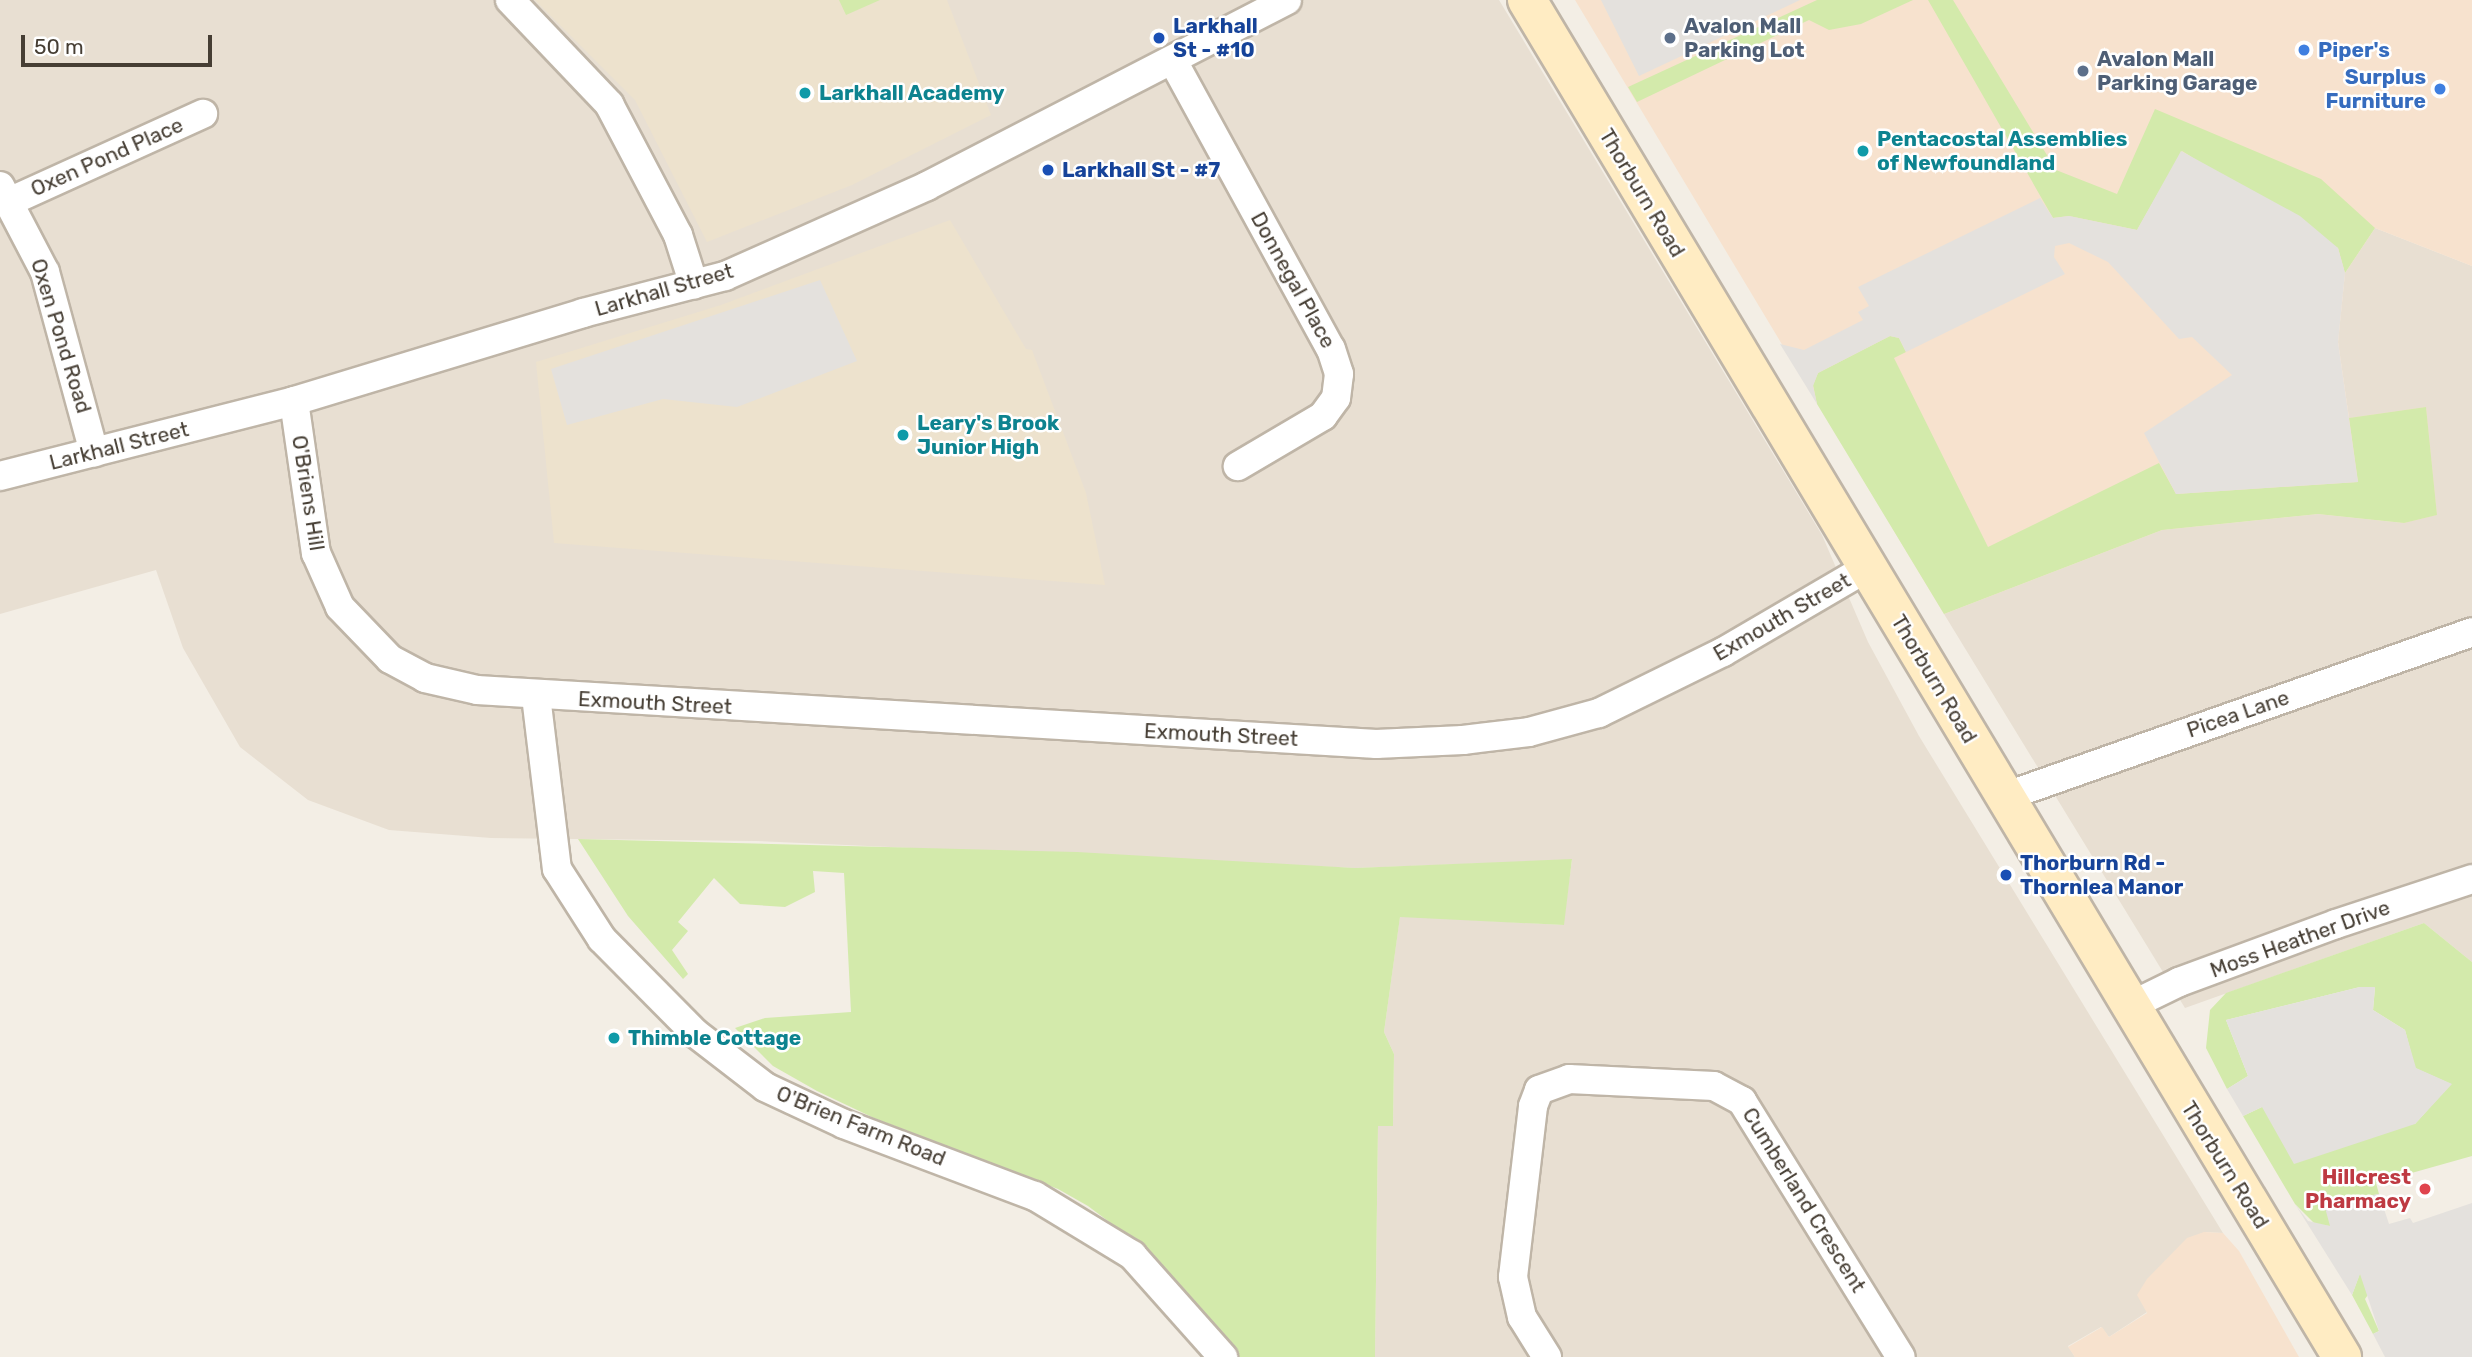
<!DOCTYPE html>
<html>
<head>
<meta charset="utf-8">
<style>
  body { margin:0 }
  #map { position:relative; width:2472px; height:1357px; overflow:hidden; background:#f3eee5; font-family:Rubik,sans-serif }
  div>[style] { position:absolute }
  .residential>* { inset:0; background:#e8dfd2 }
  .commercial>* { inset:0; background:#f7e2ce }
  .education>* { inset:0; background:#ede2cd }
  .green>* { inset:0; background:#d3eaab }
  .parking>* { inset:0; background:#e4e1dd }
  .roads { filter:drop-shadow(2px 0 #bfb5a7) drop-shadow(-2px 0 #bfb5a7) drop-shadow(0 2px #bfb5a7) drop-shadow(0 -2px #bfb5a7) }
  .minor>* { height:28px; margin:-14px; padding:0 14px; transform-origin:14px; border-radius:14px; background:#fff }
  .secondary>* { height:38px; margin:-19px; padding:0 19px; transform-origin:19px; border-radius:19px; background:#ffecc3 }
  .dots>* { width:19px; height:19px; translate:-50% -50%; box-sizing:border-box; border:4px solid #fff; border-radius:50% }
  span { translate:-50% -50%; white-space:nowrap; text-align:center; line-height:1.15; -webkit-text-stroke:5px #fff; paint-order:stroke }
  .transit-label { font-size:21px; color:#164399; font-weight:700 }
  .left { translate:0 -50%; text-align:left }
  .service-label { font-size:21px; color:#4e5e75; font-weight:700 }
  .shop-label { font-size:21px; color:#366cbe; font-weight:700 }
  .right { translate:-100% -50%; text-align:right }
  .culture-label { font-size:21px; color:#0d838f; font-weight:700 }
  .street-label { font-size:21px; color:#463e34 }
  .health-label { font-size:21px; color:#be3a42; font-weight:700 }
  .scale { position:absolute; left:21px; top:35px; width:191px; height:32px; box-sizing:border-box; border:4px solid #463e34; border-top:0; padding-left:9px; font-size:21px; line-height:24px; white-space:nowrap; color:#463e34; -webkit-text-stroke:5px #fff; paint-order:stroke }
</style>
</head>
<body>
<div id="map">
  <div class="residential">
    <div style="clip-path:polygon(0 0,1499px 0,1822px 535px,1868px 642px,1919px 736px,2223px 1233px,2204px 1232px,2147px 1312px,2109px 1337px,2101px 1327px,2068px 1346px,2075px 1357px,1375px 1357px,1378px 1126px,1393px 1126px,1394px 1054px,1384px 1032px,1400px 916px,1563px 925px,1572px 860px,1355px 868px,756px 841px,491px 838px,389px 830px,308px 800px,240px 747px,183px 648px,156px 570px,0 614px)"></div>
    <div style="clip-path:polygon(2375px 228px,2472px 266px,2472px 962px,2424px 923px,2185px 1008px,1944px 614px,2162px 530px,2318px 514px,2404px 523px,2349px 418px,2338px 342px,2345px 273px)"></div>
  </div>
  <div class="commercial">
    <div style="clip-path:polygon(1575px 0,2472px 0,2472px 266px,2375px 228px,2345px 273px,2338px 342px,2349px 418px,2426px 407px,2437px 515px,2404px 523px,2318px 514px,2162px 530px,1944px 614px)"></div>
    <div style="clip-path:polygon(2204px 1232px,2223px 1233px,2239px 1251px,2299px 1357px,2075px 1357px,2068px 1347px,2102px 1327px,2109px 1337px,2147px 1313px,2137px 1295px,2147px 1279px,2187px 1238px)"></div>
  </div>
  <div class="education">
    <div style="clip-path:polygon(535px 0,947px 0,991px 115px,852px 185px,707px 242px,635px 100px)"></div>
    <div style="clip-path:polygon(950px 220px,1026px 349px,1032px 350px,1086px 493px,1105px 585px,554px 543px,536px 362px,721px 305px)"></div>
  </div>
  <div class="green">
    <div style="clip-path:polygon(839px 0,880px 0,846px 15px)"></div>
    <div style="clip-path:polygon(1817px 0,1913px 0,1861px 24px,1829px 30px,1809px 20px,1637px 102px,1628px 87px)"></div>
    <div style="clip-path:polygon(1928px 0,1953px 0,2056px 170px,2117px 194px,2155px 109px,2321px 179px,2375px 228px,2345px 273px,2338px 248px,2182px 151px,2137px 230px,2069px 216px,2053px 218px)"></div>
    <div style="clip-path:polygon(1890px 336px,1899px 338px,1906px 352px,1894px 358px,1988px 547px,2159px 463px,2176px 494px,2358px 482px,2349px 418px,2426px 407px,2437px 515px,2404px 523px,2318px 514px,2162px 530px,1944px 614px,1817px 404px,1813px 385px,1818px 373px)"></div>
    <div style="clip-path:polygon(578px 839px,1077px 852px,1355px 868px,1572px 859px,1564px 925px,1400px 917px,1384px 1032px,1394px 1054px,1393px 1126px,1378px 1126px,1375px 1357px,1233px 1357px,1170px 1277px,1132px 1239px,1088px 1206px,1058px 1189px,874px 1118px,817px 1091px,773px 1066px,735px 1028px,765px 1018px,851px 1012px,844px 873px,813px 871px,815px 892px,785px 907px,740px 904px,714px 878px,678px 922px,688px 931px,672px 950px,688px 974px,683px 979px,628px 916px)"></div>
    <div style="clip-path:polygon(2424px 923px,2472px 962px,2472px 1156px,2376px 1183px,2379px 1194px,2325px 1204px,2331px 1226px,2316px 1225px,2295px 1204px,2243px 1116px,2262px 1107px,2415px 1124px,2451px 1084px,2415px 1068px,2405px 1030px,2373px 1010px,2375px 988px,2360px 987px,2226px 1020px,2248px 1076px,2227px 1089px,2206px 1048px,2210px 1010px,2226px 993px)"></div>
    <div style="clip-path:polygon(2360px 1273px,2370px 1292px,2365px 1299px,2379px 1331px,2373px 1334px,2352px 1295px)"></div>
  </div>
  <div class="parking">
    <div style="clip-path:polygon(1601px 0,1800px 0,1639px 76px)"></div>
    <div style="clip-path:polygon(2181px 151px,2300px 216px,2338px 248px,2345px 273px,2338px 342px,2358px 482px,2176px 494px,2144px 433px,2232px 375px,2192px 337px,2179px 339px,2108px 262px,2069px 243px,2055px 246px,2054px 257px,2065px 274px,1906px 352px,1899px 338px,1890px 336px,1818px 373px,1813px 386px,1817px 404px,1780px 344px,1804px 350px,1863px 320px,1858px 312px,1869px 306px,1858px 287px,2040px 198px,2053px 218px,2069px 216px,2137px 230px)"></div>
    <div style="clip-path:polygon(820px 280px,857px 361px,737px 407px,663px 399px,567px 425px,551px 369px)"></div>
    <div style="clip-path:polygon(2360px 987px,2375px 987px,2373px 1010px,2405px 1030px,2416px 1068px,2452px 1084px,2415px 1124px,2294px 1164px,2262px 1107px,2243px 1116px,2227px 1089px,2248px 1076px,2226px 1020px)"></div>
    <div style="clip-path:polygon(2379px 1194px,2389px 1224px,2410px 1218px,2413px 1223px,2472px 1203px,2472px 1357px,2385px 1357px,2373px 1334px,2379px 1331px,2360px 1274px,2352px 1295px,2295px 1204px,2308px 1221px,2330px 1226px,2324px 1204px)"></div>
  </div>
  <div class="roads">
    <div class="minor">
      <div style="left:510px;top:0;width:144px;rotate:46.4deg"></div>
      <div style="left:609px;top:104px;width:148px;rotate:62.2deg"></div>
      <div style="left:678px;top:235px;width:52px;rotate:72.3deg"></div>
      <div style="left:1173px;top:61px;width:328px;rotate:61.3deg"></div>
      <div style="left:1331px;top:349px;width:26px;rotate:72deg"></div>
      <div style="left:1339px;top:374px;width:24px;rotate:97deg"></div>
      <div style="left:1336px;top:398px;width:22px;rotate:126deg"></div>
      <div style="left:1323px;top:416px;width:99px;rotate:149.5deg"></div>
      <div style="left:0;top:186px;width:97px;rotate:62.4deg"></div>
      <div style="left:45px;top:272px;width:187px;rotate:74.8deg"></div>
      <div style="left:11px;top:201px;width:211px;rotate:-24.4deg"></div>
      <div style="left:294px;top:401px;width:154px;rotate:81.8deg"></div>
      <div style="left:316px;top:553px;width:59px;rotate:66deg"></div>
      <div style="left:340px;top:607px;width:72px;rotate:46.1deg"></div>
      <div style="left:390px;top:659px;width:40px;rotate:28deg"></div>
      <div style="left:425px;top:678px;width:53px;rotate:13deg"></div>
      <div style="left:477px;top:690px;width:901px;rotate:3.44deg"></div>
      <div style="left:1376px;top:744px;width:87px;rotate:-2.6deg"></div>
      <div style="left:1463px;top:740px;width:66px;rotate:-6.9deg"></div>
      <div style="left:1529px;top:732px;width:73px;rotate:-15.2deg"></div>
      <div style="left:1599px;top:713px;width:138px;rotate:-26.2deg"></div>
      <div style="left:1723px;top:652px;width:167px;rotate:-30.3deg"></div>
      <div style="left:0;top:476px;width:303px;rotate:-14.3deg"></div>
      <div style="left:294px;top:401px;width:302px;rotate:-16.9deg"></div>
      <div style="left:583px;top:313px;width:147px;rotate:-14.6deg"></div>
      <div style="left:725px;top:276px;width:221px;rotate:-24deg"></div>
      <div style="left:927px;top:186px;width:405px;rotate:-27.3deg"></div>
      <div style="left:536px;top:696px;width:174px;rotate:83.1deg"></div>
      <div style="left:557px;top:869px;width:83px;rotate:57.3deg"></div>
      <div style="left:602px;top:939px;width:132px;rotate:45.3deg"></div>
      <div style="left:695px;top:1033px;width:88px;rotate:37.6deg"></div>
      <div style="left:765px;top:1087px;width:87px;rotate:25.1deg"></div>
      <div style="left:844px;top:1124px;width:204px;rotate:20.7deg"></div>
      <div style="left:1035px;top:1196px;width:114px;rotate:31.3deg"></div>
      <div style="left:1132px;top:1255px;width:137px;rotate:48.3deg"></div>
      <div style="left:2004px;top:797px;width:496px;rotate:-19.4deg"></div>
      <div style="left:2130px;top:1006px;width:55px;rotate:-26.1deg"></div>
      <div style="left:2179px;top:982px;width:167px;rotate:-20.3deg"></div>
      <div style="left:2336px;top:924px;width:143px;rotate:-18.3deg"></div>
      <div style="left:1547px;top:1357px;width:47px;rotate:-122deg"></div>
      <div style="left:1522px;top:1317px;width:41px;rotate:-102.7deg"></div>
      <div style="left:1513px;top:1277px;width:172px;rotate:-83.3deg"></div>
      <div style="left:1533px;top:1106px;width:17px;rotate:-69deg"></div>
      <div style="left:1539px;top:1090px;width:32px;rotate:-20deg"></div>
      <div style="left:1569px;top:1079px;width:145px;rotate:2.8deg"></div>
      <div style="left:1714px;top:1086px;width:32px;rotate:28deg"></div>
      <div style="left:1742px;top:1101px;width:301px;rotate:58.2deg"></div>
    </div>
    <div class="secondary">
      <div style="left:1527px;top:0;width:1583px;rotate:59.01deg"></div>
    </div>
  </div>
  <div class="dots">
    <div style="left:1159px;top:38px;background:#1a4fb4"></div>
    <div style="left:1670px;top:38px;background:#5c6f8a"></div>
    <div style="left:2304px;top:50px;background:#3f7fe0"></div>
    <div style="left:2083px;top:71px;background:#5c6f8a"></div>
    <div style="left:2440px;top:89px;background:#3f7fe0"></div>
    <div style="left:805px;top:93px;background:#0f9aa8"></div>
    <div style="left:1863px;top:151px;background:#0f9aa8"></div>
    <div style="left:1048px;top:170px;background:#1a4fb4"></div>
    <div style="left:903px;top:435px;background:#0f9aa8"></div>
    <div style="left:2006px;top:875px;background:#1a4fb4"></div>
    <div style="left:614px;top:1038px;background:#0f9aa8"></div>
    <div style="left:2425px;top:1189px;background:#e0444e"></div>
  </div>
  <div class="transit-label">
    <span class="left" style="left:1173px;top:38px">Larkhall<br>St - #10</span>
    <span class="left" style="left:1062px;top:170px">Larkhall St - #7</span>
    <span class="left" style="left:2020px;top:875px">Thorburn Rd -<br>Thornlea Manor</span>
  </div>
  <div class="service-label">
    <span class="left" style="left:1684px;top:38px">Avalon Mall<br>Parking Lot</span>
    <span class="left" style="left:2097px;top:71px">Avalon Mall<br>Parking Garage</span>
  </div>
  <div class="shop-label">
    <span class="left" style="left:2318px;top:50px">Piper's</span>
    <span class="right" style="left:2426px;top:89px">Surplus<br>Furniture</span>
  </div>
  <div class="culture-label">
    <span class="left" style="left:819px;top:93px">Larkhall Academy</span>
    <span class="left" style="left:1877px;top:151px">Pentacostal Assemblies<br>of Newfoundland</span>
    <span class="left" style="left:917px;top:435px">Leary's Brook<br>Junior High</span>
    <span class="left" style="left:628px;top:1038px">Thimble Cottage</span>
  </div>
  <div class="street-label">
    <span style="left:107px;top:157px;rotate:-24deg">Oxen Pond Place</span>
    <span style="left:1642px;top:193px;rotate:59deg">Thorburn Road</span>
    <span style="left:1293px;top:280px;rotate:61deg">Donnegal Place</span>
    <span style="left:664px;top:290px;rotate:-16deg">Larkhall Street</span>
    <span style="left:61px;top:336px;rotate:73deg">Oxen Pond Road</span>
    <span style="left:119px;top:446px;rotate:-14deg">Larkhall Street</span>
    <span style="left:308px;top:493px;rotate:81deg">O'Briens Hill</span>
    <span style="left:1782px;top:617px;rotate:-30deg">Exmouth Street</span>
    <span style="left:1934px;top:679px;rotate:59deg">Thorburn Road</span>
    <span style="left:655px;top:703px;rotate:3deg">Exmouth Street</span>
    <span style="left:2238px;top:714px;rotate:-19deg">Picea Lane</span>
    <span style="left:1221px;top:735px;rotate:3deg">Exmouth Street</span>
    <span style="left:2300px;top:939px;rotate:-20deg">Moss Heather Drive</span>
    <span style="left:861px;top:1126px;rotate:22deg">O'Brien Farm Road</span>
    <span style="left:2225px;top:1165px;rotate:58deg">Thorburn Road</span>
    <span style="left:1804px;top:1200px;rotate:58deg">Cumberland Crescent</span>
  </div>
  <div class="health-label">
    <span class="right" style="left:2411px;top:1189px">Hillcrest<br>Pharmacy</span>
  </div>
  <div class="scale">50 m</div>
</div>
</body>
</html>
